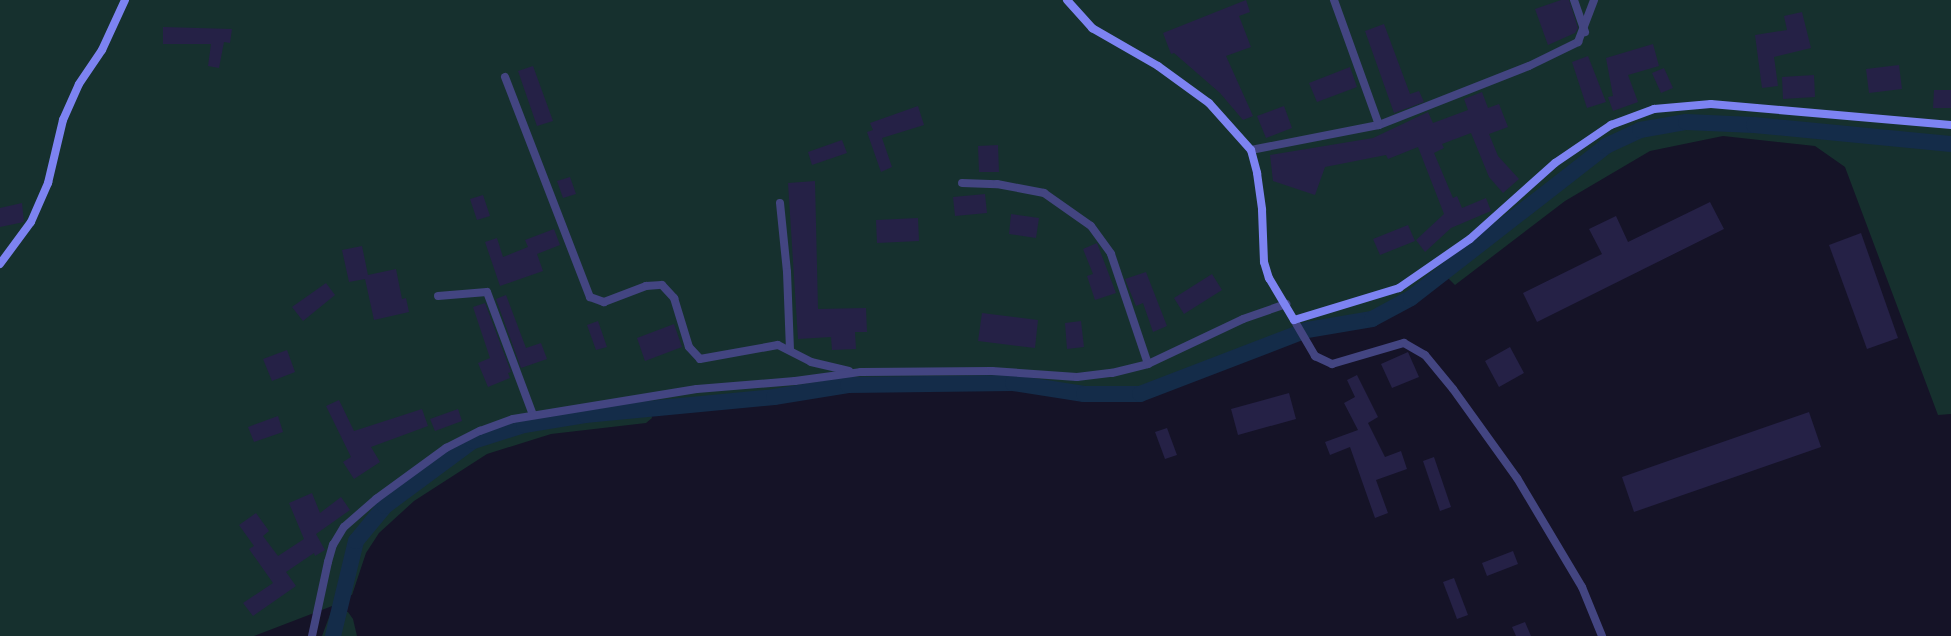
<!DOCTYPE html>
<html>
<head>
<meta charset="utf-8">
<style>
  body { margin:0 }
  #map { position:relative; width:1951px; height:636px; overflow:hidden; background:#151327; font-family:Mulish,sans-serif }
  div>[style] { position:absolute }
  .green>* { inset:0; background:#16302e }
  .canal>* { height:16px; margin:-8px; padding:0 8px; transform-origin:8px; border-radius:8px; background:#142c49 }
  .building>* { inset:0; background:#252146 }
  .lane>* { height:8px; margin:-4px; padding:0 4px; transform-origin:4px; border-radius:4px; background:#434581 }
  .street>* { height:8px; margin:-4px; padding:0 4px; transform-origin:4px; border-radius:4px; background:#434581 }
  .secondary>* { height:8px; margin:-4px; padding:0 4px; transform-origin:4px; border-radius:4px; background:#7d83f2 }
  span { translate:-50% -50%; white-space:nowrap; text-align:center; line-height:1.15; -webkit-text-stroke:4px #151327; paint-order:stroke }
</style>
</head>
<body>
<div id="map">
  <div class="green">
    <div style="clip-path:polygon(0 0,1951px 0,1951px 414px,1938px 415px,1845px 167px,1815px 146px,1723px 136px,1650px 151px,1565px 201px,1455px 285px,1443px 273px,1411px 298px,1372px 319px,1307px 330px,1140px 394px,1084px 394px,1013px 383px,848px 385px,774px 397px,650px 408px,652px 418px,646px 423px,551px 434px,487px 454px,414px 501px,379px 533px,366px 553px,352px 595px,342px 596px,340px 603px,254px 636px,0 636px)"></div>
    <div style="clip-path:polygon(331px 612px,348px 612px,353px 619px,357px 636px,322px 636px)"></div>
  </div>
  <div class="canal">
    <div style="left:333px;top:636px;width:98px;rotate:-76.4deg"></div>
    <div style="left:356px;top:541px;width:45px;rotate:-50.4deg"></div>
    <div style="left:385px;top:506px;width:109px;rotate:-36.5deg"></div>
    <div style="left:473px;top:441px;width:53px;rotate:-17.4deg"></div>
    <div style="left:524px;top:425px;width:62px;rotate:-9.3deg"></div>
    <div style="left:585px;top:415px;width:190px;rotate:-5.4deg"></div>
    <div style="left:774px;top:397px;width:75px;rotate:-9.2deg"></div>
    <div style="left:848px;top:385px;width:165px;rotate:-0.7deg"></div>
    <div style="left:1013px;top:383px;width:72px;rotate:8.8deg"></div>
    <div style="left:1084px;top:394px;width:56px"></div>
    <div style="left:1140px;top:394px;width:179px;rotate:-21deg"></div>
    <div style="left:1307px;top:330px;width:66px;rotate:-9.6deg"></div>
    <div style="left:1372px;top:319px;width:44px;rotate:-28.3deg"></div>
    <div style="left:1411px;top:298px;width:247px;rotate:-37.9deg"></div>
    <div style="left:1606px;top:146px;width:38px;rotate:-25deg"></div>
    <div style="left:1640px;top:130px;width:47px;rotate:-9.9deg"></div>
    <div style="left:1686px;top:122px;width:68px;rotate:2.5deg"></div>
    <div style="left:1754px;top:125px;width:198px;rotate:5.5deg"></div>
  </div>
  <div class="building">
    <div style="clip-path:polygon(1246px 0,1250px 12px,1239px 16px,1251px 47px,1226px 56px,1253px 116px,1243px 120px,1220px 93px,1174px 53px,1171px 54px,1163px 33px)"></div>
    <div style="clip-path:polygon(1561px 0,1569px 0,1578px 28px,1575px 33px,1548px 45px,1535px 9px)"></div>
    <div style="clip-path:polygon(1802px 12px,1811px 48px,1774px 57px,1778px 86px,1762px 88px,1755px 35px,1787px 30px,1784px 16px)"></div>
    <div style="clip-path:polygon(1384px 24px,1410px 94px,1419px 91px,1424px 102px,1394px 113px,1365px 31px)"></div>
    <div style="clip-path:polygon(163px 27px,232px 29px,230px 43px,224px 42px,219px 68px,208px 66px,211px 44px,163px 44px)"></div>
    <div style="clip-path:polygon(1653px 44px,1659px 66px,1628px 75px,1638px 102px,1613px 111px,1608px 97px,1613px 96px,1606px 58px)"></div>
    <div style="clip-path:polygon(1588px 56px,1606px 102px,1587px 108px,1572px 62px)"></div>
    <div style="clip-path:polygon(1899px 65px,1902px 89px,1869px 93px,1866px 69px)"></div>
    <div style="clip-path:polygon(533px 66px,553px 121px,537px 126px,518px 71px)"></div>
    <div style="clip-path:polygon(1350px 67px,1357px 87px,1317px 102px,1309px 83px)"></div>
    <div style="clip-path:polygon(1664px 68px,1673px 88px,1661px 93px,1652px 73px)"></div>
    <div style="clip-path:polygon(1814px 75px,1815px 97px,1783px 99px,1782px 77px)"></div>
    <div style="clip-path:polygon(1934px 90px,1951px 90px,1951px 108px,1933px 108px)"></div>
    <div style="clip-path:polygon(1482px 92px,1488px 108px,1499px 104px,1508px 127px,1489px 134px,1498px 156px,1519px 179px,1503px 193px,1489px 177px,1471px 133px,1442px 144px,1444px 148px,1434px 153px,1453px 198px,1457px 196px,1462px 208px,1486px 198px,1491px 211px,1451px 228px,1425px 252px,1416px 240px,1444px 214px,1418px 147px,1388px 159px,1386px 155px,1325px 167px,1315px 195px,1273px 181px,1270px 155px,1373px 138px,1428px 112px,1433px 123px,1468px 110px,1464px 99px)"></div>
    <div style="clip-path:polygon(918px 106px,924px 125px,882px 138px,892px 167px,881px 172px,867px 132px,873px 130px,870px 123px)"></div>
    <div style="clip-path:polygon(1284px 106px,1292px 128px,1266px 138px,1257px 116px)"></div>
    <div style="clip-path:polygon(842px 140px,847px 153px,812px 165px,808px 152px)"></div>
    <div style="clip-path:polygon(998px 145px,999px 172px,979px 172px,978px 146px)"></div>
    <div style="clip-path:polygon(570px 177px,576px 194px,563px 198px,557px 181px)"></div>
    <div style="clip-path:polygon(815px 181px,818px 309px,866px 308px,867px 332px,855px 332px,856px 349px,832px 350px,831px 337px,798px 339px,788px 183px)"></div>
    <div style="clip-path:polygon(985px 194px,987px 213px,955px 216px,953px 197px)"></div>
    <div style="clip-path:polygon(483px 195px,490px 216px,477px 220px,470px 199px)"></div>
    <div style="clip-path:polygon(1710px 202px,1724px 229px,1537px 322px,1523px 293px,1602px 254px,1589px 229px,1616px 216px,1628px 242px)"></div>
    <div style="clip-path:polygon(22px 203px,24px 222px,0 227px,0 208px)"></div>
    <div style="clip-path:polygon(1011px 214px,1039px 218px,1036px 238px,1009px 234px)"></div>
    <div style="clip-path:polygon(918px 218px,919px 241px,877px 243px,876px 220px)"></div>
    <div style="clip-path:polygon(1408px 225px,1415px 241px,1380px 255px,1373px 239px)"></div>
    <div style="clip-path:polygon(554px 229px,560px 245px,537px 254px,543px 271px,500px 286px,485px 242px,497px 238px,503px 257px,528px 247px,525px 240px)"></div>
    <div style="clip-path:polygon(1861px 233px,1898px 338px,1867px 349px,1829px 245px)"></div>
    <div style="clip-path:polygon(1097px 243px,1116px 293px,1095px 300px,1087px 276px,1093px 274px,1083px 249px)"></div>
    <div style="clip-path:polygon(362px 246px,368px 275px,396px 269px,402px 299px,406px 298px,409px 312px,374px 320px,365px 279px,349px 282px,342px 250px)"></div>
    <div style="clip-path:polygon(1146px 272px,1167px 326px,1153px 332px,1143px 303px,1136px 306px,1125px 279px)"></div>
    <div style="clip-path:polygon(1212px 274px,1222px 290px,1184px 314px,1174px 298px)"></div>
    <div style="clip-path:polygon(326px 283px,335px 295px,303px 321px,292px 307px)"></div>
    <div style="clip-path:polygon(506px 295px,526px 348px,541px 343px,547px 359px,521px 368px,496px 299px)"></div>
    <div style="clip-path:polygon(485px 303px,511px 372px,508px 373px,510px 378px,488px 387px,478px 363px,490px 358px,473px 307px)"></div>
    <div style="clip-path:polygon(982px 313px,1038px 320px,1035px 348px,978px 341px)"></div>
    <div style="clip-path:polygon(598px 321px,607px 347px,596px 350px,587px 325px)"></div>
    <div style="clip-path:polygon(1081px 321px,1084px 347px,1067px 349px,1065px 323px)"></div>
    <div style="clip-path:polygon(674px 324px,682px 347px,645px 361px,637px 338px)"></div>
    <div style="clip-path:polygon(1510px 347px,1524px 373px,1499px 387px,1485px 361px)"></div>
    <div style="clip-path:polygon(287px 350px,295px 372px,272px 381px,263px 359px)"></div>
    <div style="clip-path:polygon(1408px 352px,1419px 377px,1392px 388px,1381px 364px)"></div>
    <div style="clip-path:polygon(1357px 375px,1378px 417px,1368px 423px,1385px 457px,1401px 451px,1407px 469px,1376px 480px,1388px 513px,1375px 518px,1350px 447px,1330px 455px,1325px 442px,1358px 430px,1344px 403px,1355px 397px,1347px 380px)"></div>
    <div style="clip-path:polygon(1289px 393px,1296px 419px,1238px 435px,1231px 409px)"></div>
    <div style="clip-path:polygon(339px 400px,354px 431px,422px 409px,428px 426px,371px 447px,380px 462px,354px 479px,343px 462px,351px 457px,326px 406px)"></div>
    <div style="clip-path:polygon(458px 409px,462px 421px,435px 431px,430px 419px)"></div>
    <div style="clip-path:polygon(1809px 412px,1821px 447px,1634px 512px,1622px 477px)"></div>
    <div style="clip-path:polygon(278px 416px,283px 432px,254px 442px,248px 427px)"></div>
    <div style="clip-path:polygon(1167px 428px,1177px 455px,1165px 459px,1155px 432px)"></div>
    <div style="clip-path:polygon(1434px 457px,1451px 507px,1440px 511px,1423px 461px)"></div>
    <div style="clip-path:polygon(312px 493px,320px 513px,341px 497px,350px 510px,316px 534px,325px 550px,315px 556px,314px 553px,286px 572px,296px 586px,253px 616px,243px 603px,273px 583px,249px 549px,254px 546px,239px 525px,256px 513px,269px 531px,263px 536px,278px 556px,304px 539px,289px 503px)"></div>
    <div style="clip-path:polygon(1513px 551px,1518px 564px,1487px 576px,1482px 563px)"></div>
    <div style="clip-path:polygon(1454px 578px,1468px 615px,1457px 619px,1443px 582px)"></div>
    <div style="clip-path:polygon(1525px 622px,1531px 636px,1516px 636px,1512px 627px)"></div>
  </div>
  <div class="lane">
    <div style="left:1574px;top:0;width:34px;rotate:71deg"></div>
    <div style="left:505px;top:77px;width:236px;rotate:68.9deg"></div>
    <div style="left:590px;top:297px;width:15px;rotate:20deg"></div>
    <div style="left:604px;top:302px;width:45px;rotate:-20.9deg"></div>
    <div style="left:646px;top:286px;width:16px;rotate:-4deg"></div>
    <div style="left:662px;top:285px;width:18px;rotate:47deg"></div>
    <div style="left:674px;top:298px;width:51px;rotate:73deg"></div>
    <div style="left:689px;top:347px;width:16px;rotate:47deg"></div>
    <div style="left:700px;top:359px;width:79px;rotate:-10.2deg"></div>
    <div style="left:778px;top:345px;width:37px;rotate:27deg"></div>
    <div style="left:811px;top:362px;width:39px;rotate:13deg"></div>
    <div style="left:1379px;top:125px;width:161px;rotate:-21.5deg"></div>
    <div style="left:1529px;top:66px;width:55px;rotate:-26.1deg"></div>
    <div style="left:1578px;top:42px;width:45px;rotate:-69.1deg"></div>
    <div style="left:1251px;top:150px;width:130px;rotate:-11.1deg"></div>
    <div style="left:1379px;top:125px;width:133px;rotate:-109.8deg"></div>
    <div style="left:962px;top:183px;width:35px;rotate:2deg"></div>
    <div style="left:997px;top:184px;width:48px;rotate:10.8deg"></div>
    <div style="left:1044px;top:193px;width:57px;rotate:35.1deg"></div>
    <div style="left:1091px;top:226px;width:34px;rotate:54deg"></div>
    <div style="left:1111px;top:254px;width:116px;rotate:71.4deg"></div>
    <div style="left:780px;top:203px;width:69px;rotate:84.2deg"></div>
    <div style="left:787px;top:272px;width:77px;rotate:87.8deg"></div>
    <div style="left:438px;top:296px;width:49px;rotate:-4.7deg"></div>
    <div style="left:487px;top:292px;width:131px;rotate:69.5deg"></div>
    <div style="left:312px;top:636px;width:76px;rotate:-77.8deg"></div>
    <div style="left:328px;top:562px;width:18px;rotate:-74deg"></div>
    <div style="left:333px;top:545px;width:21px;rotate:-59deg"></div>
    <div style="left:344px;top:527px;width:43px;rotate:-41.2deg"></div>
    <div style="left:376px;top:499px;width:87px;rotate:-36.1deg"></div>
    <div style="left:446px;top:448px;width:38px;rotate:-27deg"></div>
    <div style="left:480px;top:431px;width:35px;rotate:-20deg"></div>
    <div style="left:513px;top:419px;width:186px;rotate:-9.3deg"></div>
    <div style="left:697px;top:389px;width:98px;rotate:-4.7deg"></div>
    <div style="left:795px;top:381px;width:67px;rotate:-7.8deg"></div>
    <div style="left:861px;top:372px;width:131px;rotate:-0.4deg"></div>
    <div style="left:992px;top:371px;width:85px;rotate:4deg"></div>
    <div style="left:1077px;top:377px;width:35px;rotate:-7deg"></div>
    <div style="left:1112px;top:373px;width:37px;rotate:-14deg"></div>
    <div style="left:1148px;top:364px;width:105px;rotate:-25.3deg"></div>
    <div style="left:1243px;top:319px;width:46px;rotate:-19.2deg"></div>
  </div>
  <div class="street">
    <div style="left:1294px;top:320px;width:42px;rotate:59.7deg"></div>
    <div style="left:1315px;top:356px;width:19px;rotate:25deg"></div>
    <div style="left:1332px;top:364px;width:75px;rotate:-16.3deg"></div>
    <div style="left:1404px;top:343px;width:24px;rotate:30deg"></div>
    <div style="left:1425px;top:355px;width:44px;rotate:50.5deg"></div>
    <div style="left:1453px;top:389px;width:110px;rotate:54.3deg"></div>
    <div style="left:1517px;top:478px;width:127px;rotate:59.2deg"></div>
    <div style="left:1582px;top:587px;width:53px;rotate:67.8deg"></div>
  </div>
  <div class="secondary">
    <div style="left:1067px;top:0;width:38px;rotate:48deg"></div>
    <div style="left:1092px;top:28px;width:76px;rotate:29.9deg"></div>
    <div style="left:1158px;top:66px;width:63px;rotate:36deg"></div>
    <div style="left:1209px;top:103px;width:63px;rotate:48.2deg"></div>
    <div style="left:1251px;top:150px;width:24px;rotate:75deg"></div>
    <div style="left:1257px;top:173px;width:37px;rotate:82deg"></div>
    <div style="left:1262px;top:210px;width:52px;rotate:87.8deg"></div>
    <div style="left:1264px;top:262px;width:17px;rotate:73deg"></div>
    <div style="left:1269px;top:278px;width:49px;rotate:59.2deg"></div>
    <div style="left:1294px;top:320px;width:110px;rotate:-16.9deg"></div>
    <div style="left:1399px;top:288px;width:86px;rotate:-34.6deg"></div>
    <div style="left:1470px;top:239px;width:114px;rotate:-41.8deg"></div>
    <div style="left:1555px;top:163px;width:68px;rotate:-34.2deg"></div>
    <div style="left:1611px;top:125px;width:46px;rotate:-20.4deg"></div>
    <div style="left:1654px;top:109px;width:57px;rotate:-5deg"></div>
    <div style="left:1711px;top:104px;width:241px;rotate:5deg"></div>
    <div style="left:0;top:264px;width:52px;rotate:-53.6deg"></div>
    <div style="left:31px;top:222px;width:43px;rotate:-66.4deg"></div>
    <div style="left:48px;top:183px;width:65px;rotate:-76.6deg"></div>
    <div style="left:63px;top:120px;width:39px;rotate:-66deg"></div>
    <div style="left:79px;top:84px;width:41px;rotate:-55.9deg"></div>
    <div style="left:102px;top:50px;width:55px;rotate:-65.3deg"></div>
  </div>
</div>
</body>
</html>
